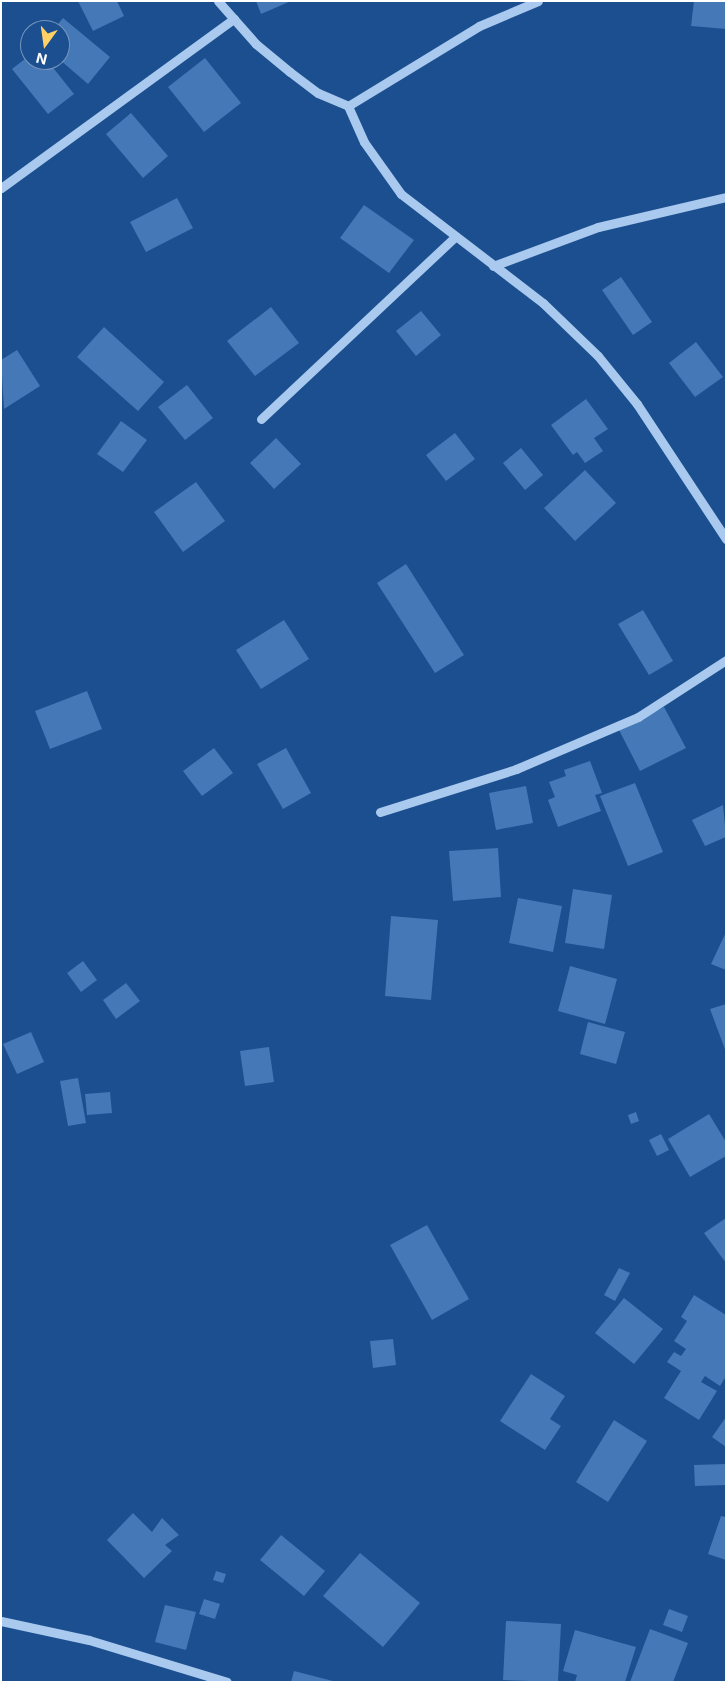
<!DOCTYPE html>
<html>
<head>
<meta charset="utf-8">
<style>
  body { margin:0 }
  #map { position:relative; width:727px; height:1683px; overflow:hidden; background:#1b4f8f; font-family:Inter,sans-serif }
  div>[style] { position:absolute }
  .building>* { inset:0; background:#4478b7 }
  .minor>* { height:9px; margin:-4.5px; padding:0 4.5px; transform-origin:4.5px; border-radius:4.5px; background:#a9c9ee }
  span { translate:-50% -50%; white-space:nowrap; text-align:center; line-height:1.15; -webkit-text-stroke:4px #1b4f8f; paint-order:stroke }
  .frame { position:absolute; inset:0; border:2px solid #fff; pointer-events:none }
  .north { position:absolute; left:20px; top:20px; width:50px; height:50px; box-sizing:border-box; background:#1b4f8f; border:1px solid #7695bc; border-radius:50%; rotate:194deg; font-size:14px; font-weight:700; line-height:20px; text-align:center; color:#fff }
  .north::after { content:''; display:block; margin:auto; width:18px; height:22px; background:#ffd166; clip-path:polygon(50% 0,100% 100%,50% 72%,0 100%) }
</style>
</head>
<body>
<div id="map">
  <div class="building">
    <div style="clip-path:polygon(78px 1px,117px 1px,124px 16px,93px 31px)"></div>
    <div style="clip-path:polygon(256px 1px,291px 1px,261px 14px)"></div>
    <div style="clip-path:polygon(694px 1px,726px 1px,726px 29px,691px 26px)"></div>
    <div style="clip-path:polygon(63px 18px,110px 57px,88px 84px,60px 60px,60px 30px,53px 30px)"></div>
    <div style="clip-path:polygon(30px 55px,30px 60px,47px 60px,74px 94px,48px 114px,12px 69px)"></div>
    <div style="clip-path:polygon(205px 58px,241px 103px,204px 132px,168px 87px)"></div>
    <div style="clip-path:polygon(131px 113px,168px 156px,143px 178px,106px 134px)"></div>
    <div style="clip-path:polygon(177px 198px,193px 228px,146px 252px,130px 222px)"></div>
    <div style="clip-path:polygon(364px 205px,414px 240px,389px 273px,340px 238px)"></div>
    <div style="clip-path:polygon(621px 277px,652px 322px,633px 335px,602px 290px)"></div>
    <div style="clip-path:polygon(271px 307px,299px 343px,255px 376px,227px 341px)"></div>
    <div style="clip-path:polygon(421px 311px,441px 335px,416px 356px,396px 331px)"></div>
    <div style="clip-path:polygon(104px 327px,164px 382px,138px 411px,77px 357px)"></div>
    <div style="clip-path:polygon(696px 342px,723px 377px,695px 397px,669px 363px)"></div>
    <div style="clip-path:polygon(17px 350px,40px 386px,4px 409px,1px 360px)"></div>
    <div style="clip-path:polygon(187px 385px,213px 418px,185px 440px,158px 407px)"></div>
    <div style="clip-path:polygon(586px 399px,608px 429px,594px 438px,603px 451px,585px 463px,577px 452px,573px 455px,551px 425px)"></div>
    <div style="clip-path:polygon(121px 421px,147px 440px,123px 472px,97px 454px)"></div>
    <div style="clip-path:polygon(455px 433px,475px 459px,446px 481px,426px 455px)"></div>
    <div style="clip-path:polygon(276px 438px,301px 464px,274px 489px,250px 463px)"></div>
    <div style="clip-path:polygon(521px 448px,543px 475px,525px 490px,503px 463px)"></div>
    <div style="clip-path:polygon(585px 470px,616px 503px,575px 541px,544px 508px)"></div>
    <div style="clip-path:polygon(196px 482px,225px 521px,183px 552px,154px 512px)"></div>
    <div style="clip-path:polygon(406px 564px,464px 655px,435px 673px,377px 583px)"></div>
    <div style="clip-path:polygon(643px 610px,673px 661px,649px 675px,618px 624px)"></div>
    <div style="clip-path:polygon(284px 620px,309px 659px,261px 689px,236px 650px)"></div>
    <div style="clip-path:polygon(87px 691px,102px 729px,50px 749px,35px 711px)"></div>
    <div style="clip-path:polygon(664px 707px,686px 748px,640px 771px,619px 730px)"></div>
    <div style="clip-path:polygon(214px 748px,233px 773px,202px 796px,183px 771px)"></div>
    <div style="clip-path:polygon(286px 748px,311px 793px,283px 809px,257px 764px)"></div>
    <div style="clip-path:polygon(590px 761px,602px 793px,595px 795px,601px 811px,558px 827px,548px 800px,555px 797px,549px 782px,566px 776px,564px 770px)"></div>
    <div style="clip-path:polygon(635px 783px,663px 852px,628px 866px,600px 796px)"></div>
    <div style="clip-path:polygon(526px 786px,533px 823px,496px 830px,489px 793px)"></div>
    <div style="clip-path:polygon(723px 805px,726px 837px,705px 846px,692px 820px)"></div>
    <div style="clip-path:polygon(498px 848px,501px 897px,453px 901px,449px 851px)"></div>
    <div style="clip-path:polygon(573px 889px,612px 895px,604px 949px,565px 943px)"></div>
    <div style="clip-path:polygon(518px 898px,562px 906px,553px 952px,509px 943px)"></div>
    <div style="clip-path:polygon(391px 916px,438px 920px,431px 1000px,385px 996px)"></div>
    <div style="clip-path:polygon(726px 932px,726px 970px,711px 964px)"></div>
    <div style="clip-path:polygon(83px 961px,97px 980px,81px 992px,67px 973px)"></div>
    <div style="clip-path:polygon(570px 966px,617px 979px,605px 1024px,558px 1011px)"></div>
    <div style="clip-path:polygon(126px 983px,140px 1001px,116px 1019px,103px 1000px)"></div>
    <div style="clip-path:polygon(726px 1004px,726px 1052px,710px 1009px)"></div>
    <div style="clip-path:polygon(588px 1022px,625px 1032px,616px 1064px,580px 1054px)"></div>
    <div style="clip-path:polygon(31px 1032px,44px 1062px,17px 1074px,3px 1044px)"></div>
    <div style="clip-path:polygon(269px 1047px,274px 1082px,245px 1086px,240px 1051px)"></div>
    <div style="clip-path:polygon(78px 1078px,86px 1123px,68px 1126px,60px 1081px)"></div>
    <div style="clip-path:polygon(110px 1092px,112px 1113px,87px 1115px,85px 1094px)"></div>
    <div style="clip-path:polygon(636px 1112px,639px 1121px,631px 1124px,628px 1115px)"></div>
    <div style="clip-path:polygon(709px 1114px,726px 1142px,726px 1156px,690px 1177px,668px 1139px)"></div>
    <div style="clip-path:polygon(661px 1134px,669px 1150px,657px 1156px,649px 1140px)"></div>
    <div style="clip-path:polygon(726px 1218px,726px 1263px,704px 1233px)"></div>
    <div style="clip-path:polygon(427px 1225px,469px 1299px,432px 1320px,390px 1245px)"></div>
    <div style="clip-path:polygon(619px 1268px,630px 1273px,615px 1301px,604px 1295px)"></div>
    <div style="clip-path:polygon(694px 1295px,726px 1315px,726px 1376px,720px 1386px,705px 1376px,701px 1382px,717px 1391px,699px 1420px,664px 1398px,681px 1371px,667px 1362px,674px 1352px,681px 1356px,686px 1349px,674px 1341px,687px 1321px,681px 1317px)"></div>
    <div style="clip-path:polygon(624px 1298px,663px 1329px,634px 1364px,595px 1333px)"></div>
    <div style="clip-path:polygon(393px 1339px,396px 1365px,373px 1368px,370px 1341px)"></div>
    <div style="clip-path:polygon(531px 1374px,565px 1396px,550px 1419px,561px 1426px,545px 1450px,500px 1421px)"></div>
    <div style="clip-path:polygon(726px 1417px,726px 1447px,712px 1437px)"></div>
    <div style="clip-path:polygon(614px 1420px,647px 1441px,608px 1502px,576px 1482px)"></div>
    <div style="clip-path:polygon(726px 1464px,726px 1485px,695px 1486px,694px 1465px)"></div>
    <div style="clip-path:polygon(133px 1513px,152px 1532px,162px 1518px,179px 1535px,165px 1545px,172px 1551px,144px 1578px,107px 1540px)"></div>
    <div style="clip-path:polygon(721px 1516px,726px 1517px,726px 1560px,708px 1554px)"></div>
    <div style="clip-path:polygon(281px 1535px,325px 1571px,304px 1596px,260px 1560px)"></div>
    <div style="clip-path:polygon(360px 1553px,420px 1603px,383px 1647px,323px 1596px)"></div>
    <div style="clip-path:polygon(216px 1571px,226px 1574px,223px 1583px,213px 1580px)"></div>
    <div style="clip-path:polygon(204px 1599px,220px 1604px,215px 1619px,199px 1614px)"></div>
    <div style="clip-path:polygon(165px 1605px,196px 1612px,186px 1650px,155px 1642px)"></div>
    <div style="clip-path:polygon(669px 1609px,688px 1616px,682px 1632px,663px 1625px)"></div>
    <div style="clip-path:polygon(506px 1621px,561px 1624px,558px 1682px,503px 1680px)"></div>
    <div style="clip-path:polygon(650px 1629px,688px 1643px,673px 1682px,630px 1682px)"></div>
    <div style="clip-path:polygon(575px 1630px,636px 1647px,625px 1682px,575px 1682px,577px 1675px,563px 1671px)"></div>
    <div style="clip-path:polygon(294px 1671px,333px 1681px,333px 1682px,291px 1682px)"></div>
  </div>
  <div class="minor">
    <div style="left:218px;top:1px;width:57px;rotate:48.5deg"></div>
    <div style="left:256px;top:44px;width:44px;rotate:39.5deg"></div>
    <div style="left:290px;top:72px;width:35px;rotate:37deg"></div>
    <div style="left:318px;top:93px;width:33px;rotate:23deg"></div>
    <div style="left:348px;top:106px;width:39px;rotate:66deg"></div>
    <div style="left:364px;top:142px;width:64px;rotate:54.6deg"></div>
    <div style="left:401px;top:194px;width:179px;rotate:37.5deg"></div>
    <div style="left:543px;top:303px;width:76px;rotate:43.9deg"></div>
    <div style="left:598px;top:356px;width:62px;rotate:50.9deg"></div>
    <div style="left:637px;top:404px;width:162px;rotate:56.6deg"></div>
    <div style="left:348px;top:106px;width:153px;rotate:-31.4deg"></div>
    <div style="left:479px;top:26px;width:64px;rotate:-23deg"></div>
    <div style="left:1px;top:188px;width:288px;rotate:-36deg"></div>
    <div style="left:493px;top:266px;width:112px;rotate:-20.4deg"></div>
    <div style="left:598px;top:227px;width:131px;rotate:-13.2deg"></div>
    <div style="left:261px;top:419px;width:267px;rotate:-43.2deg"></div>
    <div style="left:380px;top:812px;width:143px;rotate:-17.5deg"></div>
    <div style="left:516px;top:769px;width:133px;rotate:-23.1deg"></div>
    <div style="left:638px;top:717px;width:105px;rotate:-32.9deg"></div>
    <div style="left:1px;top:1621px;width:90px;rotate:12.2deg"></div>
    <div style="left:89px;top:1640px;width:144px;rotate:16.9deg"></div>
  </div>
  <div class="frame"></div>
  <div class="north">N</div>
</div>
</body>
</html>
